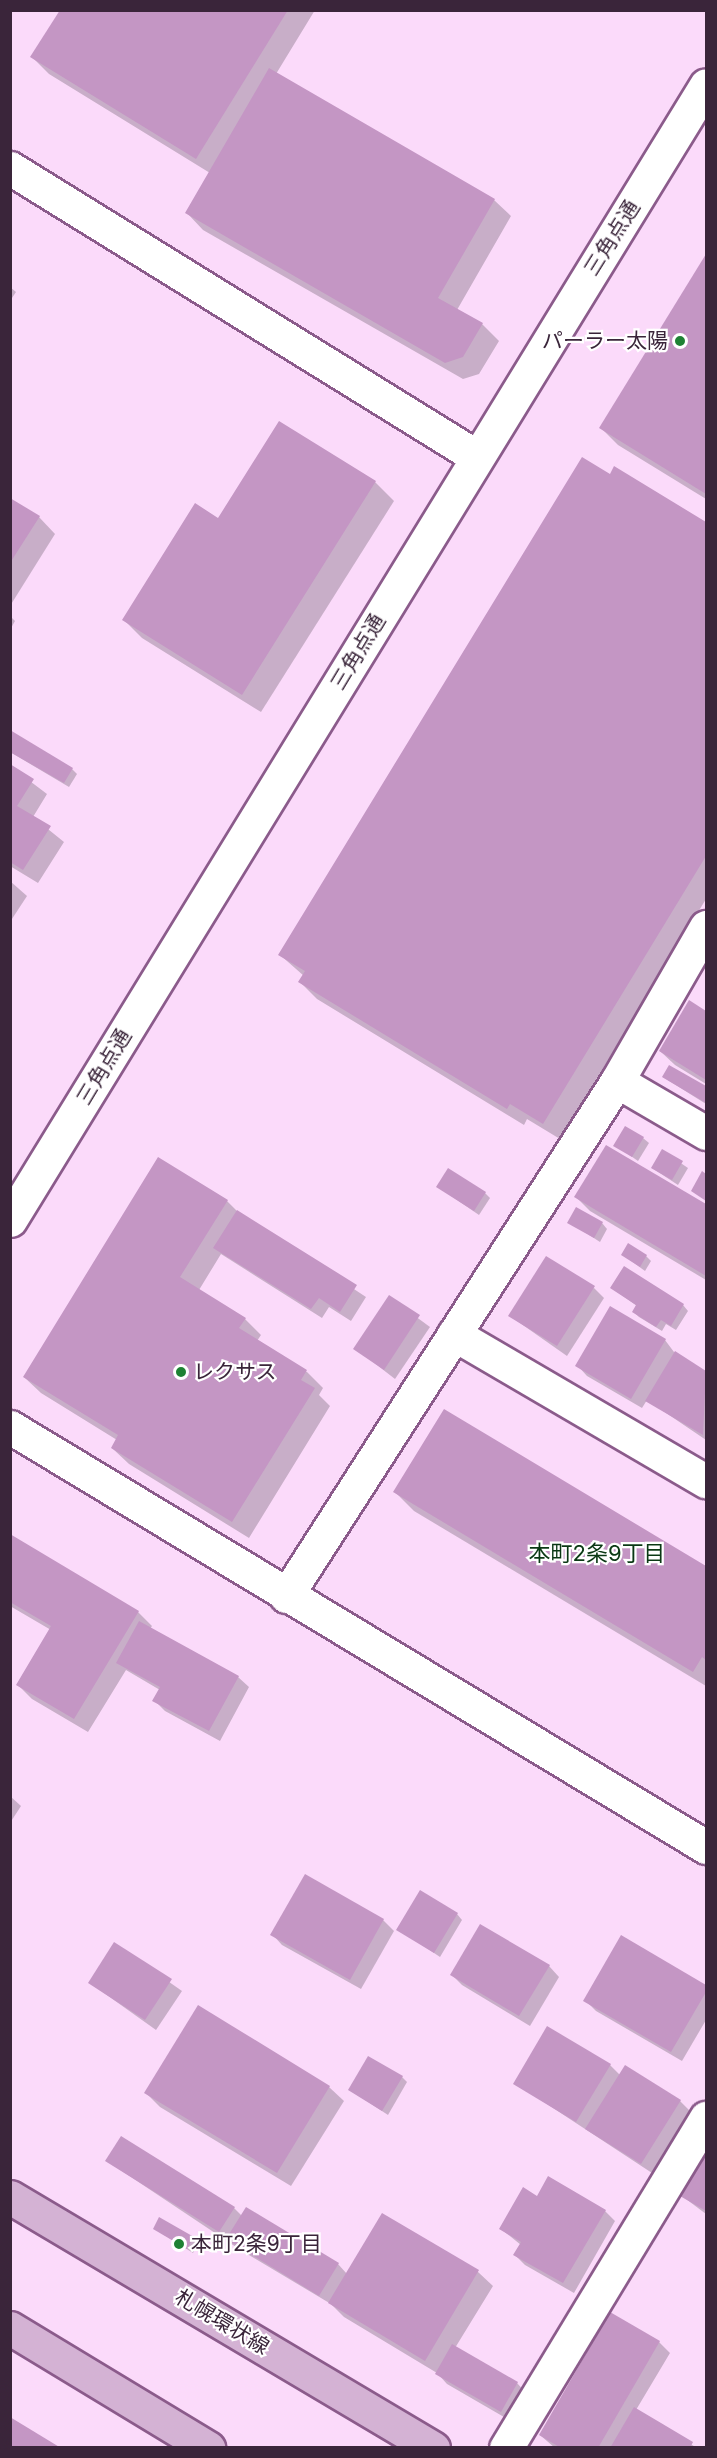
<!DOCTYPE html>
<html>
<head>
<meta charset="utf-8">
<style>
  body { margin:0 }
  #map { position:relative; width:717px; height:2458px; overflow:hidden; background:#fbdafa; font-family:Inter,"Noto Sans JP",sans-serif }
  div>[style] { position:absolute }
  .shadow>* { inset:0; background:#0003 }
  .building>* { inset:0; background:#c496c4 }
  .roads { filter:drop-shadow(2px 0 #8b5b8b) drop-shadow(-2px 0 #8b5b8b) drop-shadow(0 2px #8b5b8b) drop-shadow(0 -2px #8b5b8b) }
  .minor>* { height:33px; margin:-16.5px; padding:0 16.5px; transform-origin:16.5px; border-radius:16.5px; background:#fff }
  .tertiary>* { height:33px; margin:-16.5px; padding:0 16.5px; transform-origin:16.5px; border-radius:16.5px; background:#fff }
  .primary>* { height:33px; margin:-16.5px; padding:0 16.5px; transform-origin:16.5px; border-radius:16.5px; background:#d4b2d4 }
  .dots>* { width:16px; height:16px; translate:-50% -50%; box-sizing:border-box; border:3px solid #fff; border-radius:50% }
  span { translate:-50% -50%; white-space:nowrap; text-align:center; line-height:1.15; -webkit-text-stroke:4.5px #fff; paint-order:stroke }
  .street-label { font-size:21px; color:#3a253a }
  .poi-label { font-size:21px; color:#3a253a }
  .right { translate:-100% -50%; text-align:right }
  .left { translate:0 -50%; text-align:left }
  .neighbourhood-label { font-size:22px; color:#0a3814 }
  .frame { position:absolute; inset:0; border:12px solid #3a253a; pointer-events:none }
</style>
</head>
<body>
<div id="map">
  <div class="shadow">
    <div style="clip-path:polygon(61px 10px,315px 10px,276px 74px,494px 200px,511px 216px,457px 310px,482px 324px,499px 341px,479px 374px,463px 379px,203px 230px,187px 213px,210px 173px,49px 74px,32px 57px)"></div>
    <div style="clip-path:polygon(706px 257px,706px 499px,618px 445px,601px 428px)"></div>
    <div style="clip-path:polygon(10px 287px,16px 292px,10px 301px)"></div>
    <div style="clip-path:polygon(615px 468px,706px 524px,706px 899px,560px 1139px,527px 1119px,524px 1125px,317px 999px,300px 982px,304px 976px,279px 954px)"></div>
    <div style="clip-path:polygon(375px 482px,394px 501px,261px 712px,142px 638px,124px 620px,219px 520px)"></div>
    <div style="clip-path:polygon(10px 500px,39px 517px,55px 534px,10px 606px)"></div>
    <div style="clip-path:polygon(10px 616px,15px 621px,10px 630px)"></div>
    <div style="clip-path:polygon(10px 732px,72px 769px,77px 774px,69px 787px,10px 752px)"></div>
    <div style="clip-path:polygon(10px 766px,47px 794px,33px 817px,64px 842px,38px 883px,10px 866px)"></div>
    <div style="clip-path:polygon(10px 881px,27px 896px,10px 922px)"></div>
    <div style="clip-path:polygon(689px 1002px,706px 1012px,706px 1084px,675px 1065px,660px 1051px)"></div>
    <div style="clip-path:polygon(669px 1067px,706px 1088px,706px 1104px,663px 1077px)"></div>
    <div style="clip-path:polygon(643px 1138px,649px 1143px,638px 1161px,615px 1145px)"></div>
    <div style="clip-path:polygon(606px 1147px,706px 1206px,706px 1280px,590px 1211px,576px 1197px)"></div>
    <div style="clip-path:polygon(663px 1151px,688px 1168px,678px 1185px,652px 1168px)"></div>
    <div style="clip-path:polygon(438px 1187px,485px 1193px,490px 1198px,479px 1215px)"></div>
    <div style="clip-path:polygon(227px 1201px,239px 1213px,366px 1297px,351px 1321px,329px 1307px,322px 1318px,221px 1254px,199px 1290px,245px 1319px,261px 1335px,257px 1341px,307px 1372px,323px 1388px,319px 1395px,330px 1406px,249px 1538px,129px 1464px,112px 1448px,117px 1440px,41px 1393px,24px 1377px)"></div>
    <div style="clip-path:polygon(569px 1222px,602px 1223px,607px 1229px,600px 1242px)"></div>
    <div style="clip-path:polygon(623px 1255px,646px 1256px,651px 1261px,645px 1271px)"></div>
    <div style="clip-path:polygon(594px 1288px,604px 1298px,567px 1356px,510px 1316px)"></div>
    <div style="clip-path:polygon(612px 1288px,683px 1305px,688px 1311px,676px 1330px,666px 1324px,662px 1331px,639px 1317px,634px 1312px,637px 1306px)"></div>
    <div style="clip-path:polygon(389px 1297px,430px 1327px,395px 1379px,355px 1348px)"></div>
    <div style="clip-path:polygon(665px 1340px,674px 1352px,706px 1372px,706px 1440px,647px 1400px,642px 1408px,587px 1376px,577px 1365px)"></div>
    <div style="clip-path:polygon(444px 1411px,706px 1568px,706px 1686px,414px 1511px,395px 1492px)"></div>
    <div style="clip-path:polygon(10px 1536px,138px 1612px,152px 1626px,150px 1629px,238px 1677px,249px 1687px,220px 1741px,165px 1711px,154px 1700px,160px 1690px,126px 1670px,88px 1732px,32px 1699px,18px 1685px,51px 1630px,10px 1606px)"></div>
    <div style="clip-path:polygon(10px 1796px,21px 1806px,10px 1823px)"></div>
    <div style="clip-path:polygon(457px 1914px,462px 1920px,440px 1957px,398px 1929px)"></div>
    <div style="clip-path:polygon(383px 1920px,394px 1931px,361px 1989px,282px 1945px,272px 1934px)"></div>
    <div style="clip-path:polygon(622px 1937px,706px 1986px,706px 2020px,682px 2061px,596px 2011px,585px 2000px)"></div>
    <div style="clip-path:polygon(115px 1944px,182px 1991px,156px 2030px,90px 1983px)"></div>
    <div style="clip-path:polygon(549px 1966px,559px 1977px,530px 2026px,462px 1985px,452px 1975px)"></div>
    <div style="clip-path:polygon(610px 2065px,620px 2075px,680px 2101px,690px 2111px,652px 2173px,515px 2083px)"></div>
    <div style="clip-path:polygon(402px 2077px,407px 2082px,388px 2115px,350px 2090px)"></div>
    <div style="clip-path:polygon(329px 2087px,344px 2101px,291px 2186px,160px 2107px,146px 2093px)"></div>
    <div style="clip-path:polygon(706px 2154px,706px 2214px,682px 2196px)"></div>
    <div style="clip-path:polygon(107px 2161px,234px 2208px,242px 2216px,338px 2264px,347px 2274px,383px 2215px,478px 2272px,493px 2286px,455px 2348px,517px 2383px,527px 2394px,511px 2421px,447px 2384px,437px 2373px,344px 2317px,331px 2304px,239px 2249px)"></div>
    <div style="clip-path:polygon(538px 2198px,605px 2211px,615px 2221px,574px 2293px,525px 2265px,515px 2255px,521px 2245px,501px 2229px)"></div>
    <div style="clip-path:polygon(155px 2229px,193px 2238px,198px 2244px,193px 2253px)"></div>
    <div style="clip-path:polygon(611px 2314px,659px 2342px,670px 2353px,636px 2410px,697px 2448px,555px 2448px,540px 2435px)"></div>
  </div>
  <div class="building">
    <div style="clip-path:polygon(60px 10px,288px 10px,196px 159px,30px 57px)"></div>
    <div style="clip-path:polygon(269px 68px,495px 199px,438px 298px,483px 323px,463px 357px,445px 363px,185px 213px)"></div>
    <div style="clip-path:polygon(706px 254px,706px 494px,599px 428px)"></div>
    <div style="clip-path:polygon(279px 421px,376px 481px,242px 695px,122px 620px,195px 503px,218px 518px)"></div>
    <div style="clip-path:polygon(582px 457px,610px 474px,614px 466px,706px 522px,706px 856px,543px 1124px,510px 1104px,507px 1109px,298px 982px,305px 971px,278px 955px)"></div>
    <div style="clip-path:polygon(10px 498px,40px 516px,10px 563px)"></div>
    <div style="clip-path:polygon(10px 730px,73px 768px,64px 783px,10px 752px)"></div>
    <div style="clip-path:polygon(10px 764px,34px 779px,17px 806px,51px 826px,23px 870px,10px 862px)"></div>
    <div style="clip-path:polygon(689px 1000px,706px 1011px,706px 1080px,659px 1051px)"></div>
    <div style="clip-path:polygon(669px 1065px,706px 1086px,706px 1103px,662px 1077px)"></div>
    <div style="clip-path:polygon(625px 1126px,644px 1137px,632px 1157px,613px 1146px)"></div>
    <div style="clip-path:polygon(606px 1145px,706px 1204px,706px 1276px,574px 1197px)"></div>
    <div style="clip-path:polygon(662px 1149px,683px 1161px,672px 1180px,651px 1168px)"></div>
    <div style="clip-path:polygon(158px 1157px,228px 1200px,180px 1277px,246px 1318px,239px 1328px,307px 1370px,301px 1380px,315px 1388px,232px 1522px,111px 1448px,118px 1435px,23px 1377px)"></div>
    <div style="clip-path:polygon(448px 1168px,486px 1192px,474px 1211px,436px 1187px)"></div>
    <div style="clip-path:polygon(702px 1171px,706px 1174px,706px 1201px,691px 1191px)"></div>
    <div style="clip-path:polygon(576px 1207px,603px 1222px,594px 1238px,567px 1223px)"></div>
    <div style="clip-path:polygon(237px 1210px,357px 1285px,340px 1312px,319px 1298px,311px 1309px,213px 1248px)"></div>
    <div style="clip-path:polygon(628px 1243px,647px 1255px,640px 1267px,621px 1255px)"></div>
    <div style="clip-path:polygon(546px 1256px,595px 1286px,557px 1346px,508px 1316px)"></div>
    <div style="clip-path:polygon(624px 1266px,684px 1304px,671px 1326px,661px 1320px,656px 1327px,632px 1312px,636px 1305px,610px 1288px)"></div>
    <div style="clip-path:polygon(389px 1295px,420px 1315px,384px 1370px,353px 1349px)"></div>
    <div style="clip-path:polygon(610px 1306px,666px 1339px,631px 1399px,575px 1366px)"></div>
    <div style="clip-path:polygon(675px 1351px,706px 1371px,703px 1435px,645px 1401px)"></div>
    <div style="clip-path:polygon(444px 1409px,706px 1566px,706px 1660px,702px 1657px,693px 1672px,393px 1492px)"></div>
    <div style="clip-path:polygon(10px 1534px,139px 1611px,74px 1719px,16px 1685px,51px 1626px,10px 1602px)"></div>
    <div style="clip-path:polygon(139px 1621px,239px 1676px,209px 1731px,152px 1701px,160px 1687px,116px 1663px)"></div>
    <div style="clip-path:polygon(305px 1874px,384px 1919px,350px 1980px,270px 1935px)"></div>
    <div style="clip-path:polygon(420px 1890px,458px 1913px,434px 1953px,396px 1930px)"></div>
    <div style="clip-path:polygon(480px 1924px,550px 1965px,519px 2016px,450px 1975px)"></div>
    <div style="clip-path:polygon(621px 1935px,706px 1985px,706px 1992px,671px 2052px,583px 2001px)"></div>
    <div style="clip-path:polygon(114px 1942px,172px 1979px,145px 2020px,88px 1983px)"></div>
    <div style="clip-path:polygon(198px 2005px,330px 2086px,277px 2173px,144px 2093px)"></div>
    <div style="clip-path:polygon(547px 2026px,611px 2064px,576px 2122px,513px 2084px)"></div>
    <div style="clip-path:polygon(368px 2056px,403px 2076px,382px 2111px,348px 2090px)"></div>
    <div style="clip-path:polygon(625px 2065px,681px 2100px,641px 2164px,585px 2129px)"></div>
    <div style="clip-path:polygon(121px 2136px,235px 2207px,219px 2232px,105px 2161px)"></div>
    <div style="clip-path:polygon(706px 2151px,706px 2211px,680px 2196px)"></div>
    <div style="clip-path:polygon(548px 2176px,606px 2210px,563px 2283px,513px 2255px,521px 2242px,499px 2229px,523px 2187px,537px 2196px)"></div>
    <div style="clip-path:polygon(246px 2207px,339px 2263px,319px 2296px,226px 2239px)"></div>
    <div style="clip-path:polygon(382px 2213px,479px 2270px,425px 2361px,328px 2303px)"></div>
    <div style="clip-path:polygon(159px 2217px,194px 2237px,187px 2249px,153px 2229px)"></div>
    <div style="clip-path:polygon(610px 2312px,660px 2341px,598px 2448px,561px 2448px,539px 2435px)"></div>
    <div style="clip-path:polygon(452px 2344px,518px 2382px,501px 2412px,435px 2374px)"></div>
    <div style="clip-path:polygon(634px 2407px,693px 2442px,690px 2448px,610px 2448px)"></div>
    <div style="clip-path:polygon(10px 2417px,61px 2448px,10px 2448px)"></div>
  </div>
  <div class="roads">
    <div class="minor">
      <div style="left:10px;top:168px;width:549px;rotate:31.75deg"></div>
      <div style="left:617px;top:1081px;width:103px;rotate:30.3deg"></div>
      <div style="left:454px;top:1334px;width:292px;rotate:30.3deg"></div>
      <div style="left:10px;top:1427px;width:813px;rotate:31.11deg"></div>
      <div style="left:286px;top:1596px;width:612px;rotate:-57.27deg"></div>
      <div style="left:617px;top:1081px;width:178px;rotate:-60deg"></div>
      <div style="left:506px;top:2448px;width:386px;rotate:-58.8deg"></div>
    </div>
    <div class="tertiary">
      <div style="left:10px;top:1220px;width:1331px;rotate:-58.48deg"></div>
    </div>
    <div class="primary">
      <div style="left:10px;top:2197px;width:492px;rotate:30.7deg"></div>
      <div style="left:10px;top:2328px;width:232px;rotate:31.2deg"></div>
    </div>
  </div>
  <div class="dots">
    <div style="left:680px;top:341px;background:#1e8134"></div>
    <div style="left:181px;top:1372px;background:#1e8134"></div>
    <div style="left:179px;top:2244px;background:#1e8134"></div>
  </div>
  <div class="street-label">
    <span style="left:612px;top:238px;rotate:-58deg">三角点通</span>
    <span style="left:358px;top:652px;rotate:-59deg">三角点通</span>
    <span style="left:104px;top:1067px;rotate:-59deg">三角点通</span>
    <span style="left:222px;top:2322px;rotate:31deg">札幌環状線</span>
  </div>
  <div class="poi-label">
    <span class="right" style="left:668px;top:341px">パーラー太陽</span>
    <span class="left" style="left:193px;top:1372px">レクサス</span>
    <span class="left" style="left:191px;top:2244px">本町2条9丁目</span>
  </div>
  <div class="neighbourhood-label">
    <span style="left:597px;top:1554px">本町2条9丁目</span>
  </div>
  <div class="frame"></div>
</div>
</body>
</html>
